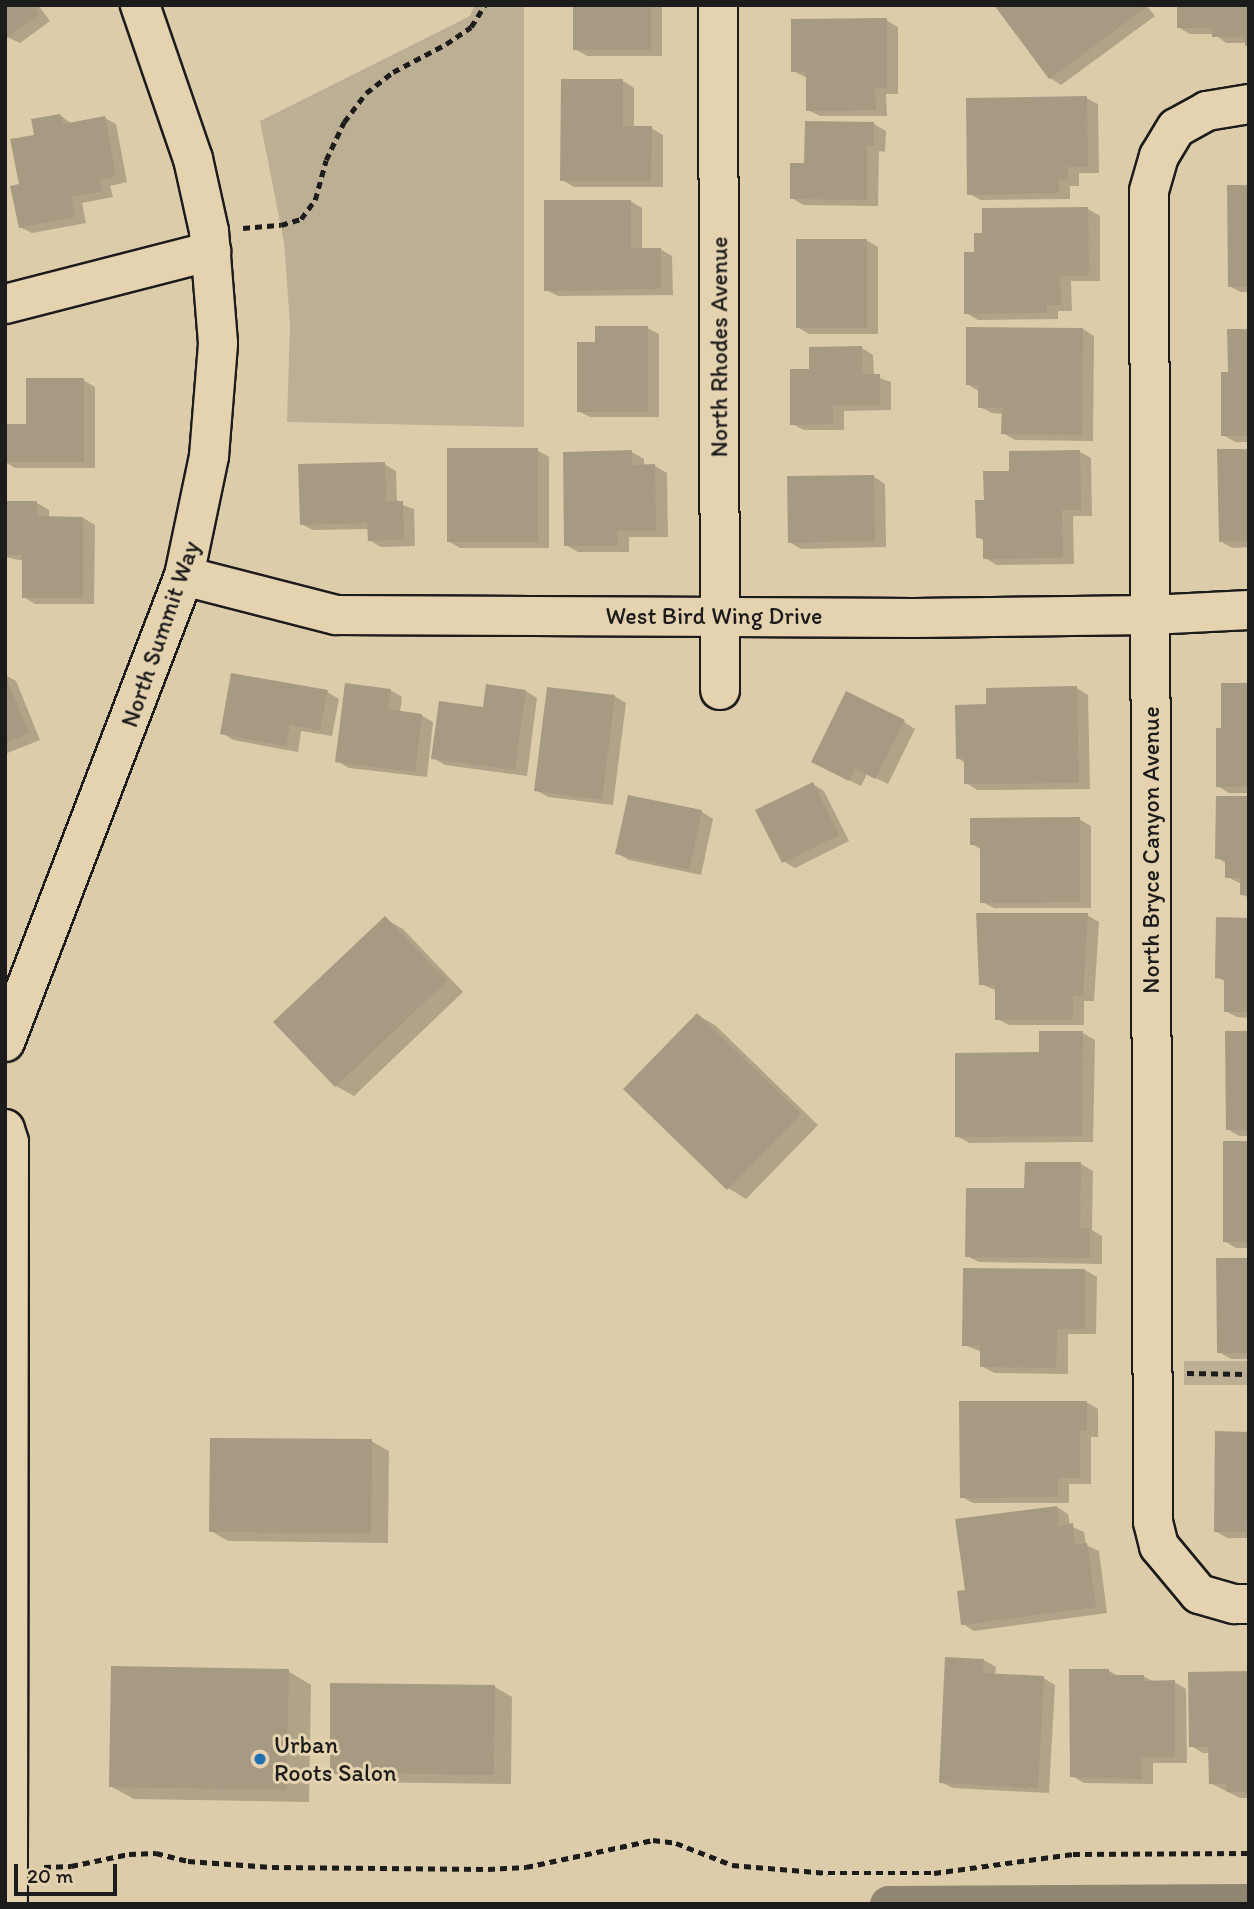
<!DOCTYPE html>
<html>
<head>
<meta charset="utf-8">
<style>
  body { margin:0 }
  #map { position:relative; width:1254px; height:1909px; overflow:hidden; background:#dca; font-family:Itim,sans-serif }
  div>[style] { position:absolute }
  .green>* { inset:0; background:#bdaf93 }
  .shadow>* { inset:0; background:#0003 }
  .canal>* { height:37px; margin:-18.5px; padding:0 18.5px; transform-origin:18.5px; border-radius:18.5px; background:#918672 }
  .building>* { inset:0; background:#a79a82 }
  .path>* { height:4.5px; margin-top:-2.25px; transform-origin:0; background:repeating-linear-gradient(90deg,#1c1c1c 0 7px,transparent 0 12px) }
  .roads { filter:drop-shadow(2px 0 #1c1c1c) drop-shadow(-2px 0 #1c1c1c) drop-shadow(0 2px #1c1c1c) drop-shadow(0 -2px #1c1c1c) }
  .minor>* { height:38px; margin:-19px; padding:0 19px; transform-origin:19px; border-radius:19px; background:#e5d3b0 }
  .dots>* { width:19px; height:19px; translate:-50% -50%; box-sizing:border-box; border:4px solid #e5d3b0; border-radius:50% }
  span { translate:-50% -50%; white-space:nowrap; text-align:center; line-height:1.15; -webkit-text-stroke:6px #e5d3b0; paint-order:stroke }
  .street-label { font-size:24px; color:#1c1c1c }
  .poi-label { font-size:24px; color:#1c1c1c }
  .left { translate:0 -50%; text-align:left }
  .frame { position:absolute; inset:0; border:7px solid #1c1c1c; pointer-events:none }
  .scale { position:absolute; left:14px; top:1864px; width:103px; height:32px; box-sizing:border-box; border:4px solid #1c1c1c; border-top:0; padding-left:9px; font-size:21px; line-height:24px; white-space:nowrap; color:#1c1c1c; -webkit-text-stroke:5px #e5d3b0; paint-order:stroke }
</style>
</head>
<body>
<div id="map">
  <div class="green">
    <div style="clip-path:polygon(475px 5px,524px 5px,524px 427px,287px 422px,290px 325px,284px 242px,260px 121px,470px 16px)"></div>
    <div style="clip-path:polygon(1184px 1361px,1249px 1361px,1249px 1385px,1184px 1385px)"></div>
  </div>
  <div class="shadow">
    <div style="clip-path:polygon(5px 5px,38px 5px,50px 21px,20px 43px,5px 36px)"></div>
    <div style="clip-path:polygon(575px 5px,662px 5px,662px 56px,587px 56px,575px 49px)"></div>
    <div style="clip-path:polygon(996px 5px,1146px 5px,1155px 16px,1061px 85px,1050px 78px)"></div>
    <div style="clip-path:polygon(1249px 5px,1247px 43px,1226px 43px,1214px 34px,1190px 34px,1178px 27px)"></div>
    <div style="clip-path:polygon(886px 20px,898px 27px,898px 94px,886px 94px,887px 116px,820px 116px,808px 110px,807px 78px,793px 71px)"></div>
    <div style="clip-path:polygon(623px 81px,634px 88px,634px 127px,651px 128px,663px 135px,663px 187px,574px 187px,562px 180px)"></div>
    <div style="clip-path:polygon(1086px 98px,1098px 104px,1099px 173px,1079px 173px,1079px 186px,1070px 186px,1070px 199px,981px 200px,969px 194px)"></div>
    <div style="clip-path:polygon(60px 115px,72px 124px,105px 118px,116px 124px,127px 182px,110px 186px,113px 197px,82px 203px,86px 223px,32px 233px,20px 227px,21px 186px,36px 136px)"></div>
    <div style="clip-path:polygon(874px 124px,886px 131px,885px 152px,879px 151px,878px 206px,803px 205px,792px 198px,806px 165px)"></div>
    <div style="clip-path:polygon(1249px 187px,1249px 292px,1241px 292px,1229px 286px)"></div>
    <div style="clip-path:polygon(630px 201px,642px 208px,642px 249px,660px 249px,672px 256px,673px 295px,558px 296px,546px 290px)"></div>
    <div style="clip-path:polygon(1088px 209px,1100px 216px,1100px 281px,1071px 281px,1072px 311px,1058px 311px,1058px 319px,978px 320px,966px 313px,976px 254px)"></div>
    <div style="clip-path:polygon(866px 240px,878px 247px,878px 334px,809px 334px,797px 327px)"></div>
    <div style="clip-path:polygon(647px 328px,659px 334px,659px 417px,590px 417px,578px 411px,596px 344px)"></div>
    <div style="clip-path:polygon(1083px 329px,1094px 336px,1093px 441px,1015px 440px,1003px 433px,1003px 414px,992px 413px,980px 407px,980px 392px,967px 384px)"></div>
    <div style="clip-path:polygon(1249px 331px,1249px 442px,1235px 442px,1223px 435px,1229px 373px)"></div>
    <div style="clip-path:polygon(862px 348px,873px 355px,874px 376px,891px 382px,891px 410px,844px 411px,844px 430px,804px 430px,792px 424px,811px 371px)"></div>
    <div style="clip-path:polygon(83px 380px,95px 387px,95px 468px,15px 468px,5px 462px,5px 425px,28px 425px)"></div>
    <div style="clip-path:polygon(537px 450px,549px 457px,549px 548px,460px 548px,448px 541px)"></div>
    <div style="clip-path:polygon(1249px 451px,1249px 547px,1232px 548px,1220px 541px)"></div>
    <div style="clip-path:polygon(632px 452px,644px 459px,644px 466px,655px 466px,667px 473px,668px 537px,629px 537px,629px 552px,578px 552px,566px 545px)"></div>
    <div style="clip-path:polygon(1080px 452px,1091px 458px,1092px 516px,1073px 516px,1074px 564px,997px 565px,985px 558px,985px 541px,977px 537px,986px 502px,1011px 473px)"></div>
    <div style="clip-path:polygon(384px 464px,396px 471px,397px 503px,414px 509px,415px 546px,381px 547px,369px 540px,369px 529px,313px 530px,301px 524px)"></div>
    <div style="clip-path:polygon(874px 477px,885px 484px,886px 547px,801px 549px,789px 542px)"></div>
    <div style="clip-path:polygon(5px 503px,37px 503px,49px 510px,49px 518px,83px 518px,95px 525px,94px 604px,35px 604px,24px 597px,24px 561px,5px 557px)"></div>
    <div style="clip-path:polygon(5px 675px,16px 681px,40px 740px,5px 754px)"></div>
    <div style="clip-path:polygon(1249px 685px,1249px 793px,1229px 793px,1217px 786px,1223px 730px)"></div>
    <div style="clip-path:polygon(1077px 688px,1088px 695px,1090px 789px,977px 790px,966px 783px,965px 763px,958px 758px)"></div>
    <div style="clip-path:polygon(390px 690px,402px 697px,400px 712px,421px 715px,433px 722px,427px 777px,349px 768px,337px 761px)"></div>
    <div style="clip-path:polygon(526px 691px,537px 698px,527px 776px,445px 765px,433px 758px,484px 709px)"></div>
    <div style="clip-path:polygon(327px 692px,339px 699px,332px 736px,301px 731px,298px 752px,233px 740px,222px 733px)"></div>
    <div style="clip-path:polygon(614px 696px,626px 703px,613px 805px,548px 797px,536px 790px)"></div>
    <div style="clip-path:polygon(904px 722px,915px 729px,888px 784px,867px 774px,861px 786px,824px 768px)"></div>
    <div style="clip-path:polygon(813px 784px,824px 791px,849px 841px,795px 868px,783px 861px)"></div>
    <div style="clip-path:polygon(629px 797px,702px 812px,713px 819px,701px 875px,629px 860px,617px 853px)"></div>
    <div style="clip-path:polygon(1249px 798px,1249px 898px,1241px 894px,1242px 884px,1227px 877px,1227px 864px,1217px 858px)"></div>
    <div style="clip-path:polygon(1079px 819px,1091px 826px,1091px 908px,994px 908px,982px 902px,982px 850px,972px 844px)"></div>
    <div style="clip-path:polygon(1087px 915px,1099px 922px,1094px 1001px,1084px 1001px,1084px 1025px,1009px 1025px,997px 1019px,997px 991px,981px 984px)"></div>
    <div style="clip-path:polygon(385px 919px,403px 929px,463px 992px,354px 1096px,336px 1086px)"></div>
    <div style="clip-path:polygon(1249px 920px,1249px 1018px,1237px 1017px,1225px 1011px,1226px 982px,1217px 977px)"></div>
    <div style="clip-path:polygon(697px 1015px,715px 1025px,818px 1125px,746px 1199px,728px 1188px)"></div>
    <div style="clip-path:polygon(1083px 1033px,1095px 1040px,1093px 1142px,969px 1143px,957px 1136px,1041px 1054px)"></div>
    <div style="clip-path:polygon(1249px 1033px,1249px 1136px,1239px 1136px,1227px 1129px)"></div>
    <div style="clip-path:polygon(1249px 1143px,1249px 1248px,1236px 1248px,1224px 1241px)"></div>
    <div style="clip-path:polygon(1081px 1164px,1093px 1171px,1092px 1230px,1102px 1236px,1102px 1264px,979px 1262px,967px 1256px,1026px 1190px)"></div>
    <div style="clip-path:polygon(1249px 1259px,1249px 1359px,1231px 1359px,1219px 1352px)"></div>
    <div style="clip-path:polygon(1085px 1270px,1097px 1277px,1096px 1334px,1068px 1334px,1068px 1374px,994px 1373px,982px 1366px,982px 1352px,964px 1345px)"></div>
    <div style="clip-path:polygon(1086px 1402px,1098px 1409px,1098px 1437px,1091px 1437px,1091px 1484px,1069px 1484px,1069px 1503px,973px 1503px,962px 1497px)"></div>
    <div style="clip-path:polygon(1249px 1434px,1249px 1538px,1227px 1538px,1215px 1531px)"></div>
    <div style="clip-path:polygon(371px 1441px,389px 1451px,388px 1543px,228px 1541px,211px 1531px)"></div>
    <div style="clip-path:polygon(1057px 1507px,1068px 1514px,1070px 1526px,1084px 1532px,1086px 1545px,1099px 1551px,1107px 1613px,974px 1631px,963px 1624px,967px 1592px)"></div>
    <div style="clip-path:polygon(984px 1660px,996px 1667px,995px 1675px,1043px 1678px,1055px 1685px,1049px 1793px,953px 1788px,941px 1782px)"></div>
    <div style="clip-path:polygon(288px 1671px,311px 1685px,309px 1802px,134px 1799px,110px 1786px)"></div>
    <div style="clip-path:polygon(1109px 1671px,1119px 1676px,1143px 1676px,1154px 1682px,1174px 1682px,1186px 1689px,1187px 1763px,1153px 1763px,1153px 1784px,1084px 1783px,1072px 1776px)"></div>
    <div style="clip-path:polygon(1249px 1672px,1249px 1798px,1240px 1798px,1210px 1783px,1210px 1753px,1203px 1753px,1191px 1746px)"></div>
    <div style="clip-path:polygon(495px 1687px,512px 1697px,511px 1784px,349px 1782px,331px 1772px)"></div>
  </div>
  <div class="canal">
    <div style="left:888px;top:1904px;width:361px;rotate:-0.3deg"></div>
  </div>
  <div class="building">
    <div style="clip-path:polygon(5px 5px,33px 5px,39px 14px,7px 38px)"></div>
    <div style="clip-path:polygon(573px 5px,651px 5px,651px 50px,573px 50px)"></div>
    <div style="clip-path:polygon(994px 5px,1141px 5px,1144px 9px,1049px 79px)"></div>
    <div style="clip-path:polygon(1177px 5px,1249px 5px,1249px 46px,1245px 46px,1245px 37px,1212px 37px,1212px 28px,1177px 28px)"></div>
    <div style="clip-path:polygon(887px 18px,887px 88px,875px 88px,876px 110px,806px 111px,806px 72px,791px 72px,791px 19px)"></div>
    <div style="clip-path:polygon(561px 79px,623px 79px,623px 126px,652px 126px,651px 181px,560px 181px)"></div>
    <div style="clip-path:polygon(1087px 96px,1088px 167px,1068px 167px,1068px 180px,1059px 180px,1059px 193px,967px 195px,966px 98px)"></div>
    <div style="clip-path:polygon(60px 114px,63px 124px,105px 116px,116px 176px,99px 180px,102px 191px,71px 197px,75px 217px,19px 228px,10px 186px,19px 184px,10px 139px,34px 135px,31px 119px)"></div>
    <div style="clip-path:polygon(805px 121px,874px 122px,874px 146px,867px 145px,867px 200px,790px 199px,790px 163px,804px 163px)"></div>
    <div style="clip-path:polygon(1227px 185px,1249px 185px,1249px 286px,1228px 287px)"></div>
    <div style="clip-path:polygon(544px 200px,631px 200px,631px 248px,661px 248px,661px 289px,544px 291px)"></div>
    <div style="clip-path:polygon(1088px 207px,1089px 276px,1060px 276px,1061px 305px,1047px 305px,1047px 313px,964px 314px,964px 252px,974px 252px,974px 233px,982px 233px,982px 208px)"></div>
    <div style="clip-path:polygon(796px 239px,867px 239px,867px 328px,796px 328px)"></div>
    <div style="clip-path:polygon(595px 326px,648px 326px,648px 412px,577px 412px,577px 342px,595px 342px)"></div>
    <div style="clip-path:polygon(966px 327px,1083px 328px,1082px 435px,1001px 434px,1002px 408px,978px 408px,978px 385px,966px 385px)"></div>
    <div style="clip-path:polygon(1227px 329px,1249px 329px,1249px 436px,1221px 436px,1221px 372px,1228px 372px)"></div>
    <div style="clip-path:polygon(862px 346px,862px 374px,880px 374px,880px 405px,833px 405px,833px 424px,790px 425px,790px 369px,809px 369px,809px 347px)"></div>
    <div style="clip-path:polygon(26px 378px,84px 378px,84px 462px,5px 462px,5px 424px,26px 424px)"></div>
    <div style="clip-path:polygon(447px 448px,538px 448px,538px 542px,447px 542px)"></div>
    <div style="clip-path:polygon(1217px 449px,1249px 449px,1249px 541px,1219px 542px)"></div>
    <div style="clip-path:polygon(632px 450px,632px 465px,655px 464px,656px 531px,617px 531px,618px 546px,564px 546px,563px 452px)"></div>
    <div style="clip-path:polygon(1080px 450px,1081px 510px,1062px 510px,1063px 558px,983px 559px,983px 538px,976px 538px,975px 500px,984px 500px,983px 471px,1009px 471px,1009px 451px)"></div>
    <div style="clip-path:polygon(385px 462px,386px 501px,403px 501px,404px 540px,368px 541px,367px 523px,300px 525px,298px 464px)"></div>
    <div style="clip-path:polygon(874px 475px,875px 541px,788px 543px,787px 476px)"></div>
    <div style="clip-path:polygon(5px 501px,37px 501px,37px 516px,83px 517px,83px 598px,22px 598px,22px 555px,5px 555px)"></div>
    <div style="clip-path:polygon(231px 673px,328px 690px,320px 730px,290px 725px,286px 746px,220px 734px)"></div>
    <div style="clip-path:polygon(5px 675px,29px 733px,5px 743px)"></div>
    <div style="clip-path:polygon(345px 683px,391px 689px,388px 709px,422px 714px,415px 772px,335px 762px)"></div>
    <div style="clip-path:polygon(1221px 683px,1249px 683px,1249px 787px,1216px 787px,1216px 728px,1221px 728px)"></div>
    <div style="clip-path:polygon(486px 684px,526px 690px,515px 770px,431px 759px,439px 701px,483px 707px)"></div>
    <div style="clip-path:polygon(1077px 686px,1079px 783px,964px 784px,964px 759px,956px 759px,955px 705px,986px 704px,986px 688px)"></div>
    <div style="clip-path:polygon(547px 687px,615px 695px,602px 800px,534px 791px)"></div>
    <div style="clip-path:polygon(846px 691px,905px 720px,875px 779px,855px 768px,849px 781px,811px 762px)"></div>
    <div style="clip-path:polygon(813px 782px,839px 835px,782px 863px,755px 810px)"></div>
    <div style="clip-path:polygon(628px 795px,702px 810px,689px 870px,615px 854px)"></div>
    <div style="clip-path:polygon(1216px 796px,1249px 796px,1249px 895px,1240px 895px,1240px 878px,1225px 878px,1225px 859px,1215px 859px)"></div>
    <div style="clip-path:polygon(1080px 817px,1080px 902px,980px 903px,980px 845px,970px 845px,970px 818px)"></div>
    <div style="clip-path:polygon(976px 913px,1088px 913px,1083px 996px,1073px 996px,1073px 1020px,995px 1020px,995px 985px,979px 985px)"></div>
    <div style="clip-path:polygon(385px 916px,447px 981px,335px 1087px,273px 1022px)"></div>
    <div style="clip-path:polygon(1216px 917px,1249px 918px,1249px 1012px,1224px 1012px,1224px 979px,1215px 978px)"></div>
    <div style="clip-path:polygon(697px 1013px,801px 1114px,727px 1190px,623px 1089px)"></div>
    <div style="clip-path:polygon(1039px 1031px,1083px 1031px,1082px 1136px,955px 1137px,955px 1053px,1039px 1052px)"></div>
    <div style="clip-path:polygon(1225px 1031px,1249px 1031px,1249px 1130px,1226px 1130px)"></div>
    <div style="clip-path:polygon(1223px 1141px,1249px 1141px,1249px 1242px,1223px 1242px)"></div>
    <div style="clip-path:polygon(1025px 1162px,1081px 1162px,1080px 1228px,1090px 1228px,1090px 1258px,965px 1257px,966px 1188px,1024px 1188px)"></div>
    <div style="clip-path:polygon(1216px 1258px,1249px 1258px,1249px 1353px,1217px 1353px)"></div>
    <div style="clip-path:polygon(963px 1268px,1085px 1269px,1085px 1329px,1057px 1329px,1056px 1368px,980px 1367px,980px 1346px,962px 1346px)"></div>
    <div style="clip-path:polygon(959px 1401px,1087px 1401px,1087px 1431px,1080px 1431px,1080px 1478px,1058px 1478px,1058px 1497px,960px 1498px)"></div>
    <div style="clip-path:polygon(1215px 1431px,1249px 1432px,1249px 1523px,1246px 1523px,1246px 1532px,1214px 1532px)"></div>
    <div style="clip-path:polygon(210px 1438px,372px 1439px,371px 1534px,209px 1532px)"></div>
    <div style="clip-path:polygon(1057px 1506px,1059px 1526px,1073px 1523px,1075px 1544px,1087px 1543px,1096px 1607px,961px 1625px,957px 1591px,965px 1590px,955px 1519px)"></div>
    <div style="clip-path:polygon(945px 1657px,984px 1659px,983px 1673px,1044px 1676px,1038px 1788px,939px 1783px)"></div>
    <div style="clip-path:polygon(111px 1666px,289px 1669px,286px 1790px,109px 1787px)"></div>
    <div style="clip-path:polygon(1069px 1669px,1109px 1669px,1109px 1675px,1144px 1675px,1144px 1681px,1175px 1680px,1175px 1757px,1141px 1757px,1142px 1779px,1070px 1777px)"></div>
    <div style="clip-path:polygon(1249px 1671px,1249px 1792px,1227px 1792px,1226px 1783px,1209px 1784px,1208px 1747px,1189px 1747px,1188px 1672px)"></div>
    <div style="clip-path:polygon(330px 1683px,495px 1685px,494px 1775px,330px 1773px)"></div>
  </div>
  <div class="path">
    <div style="left:243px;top:228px;width:38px;rotate:-5deg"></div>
    <div style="left:281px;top:225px;width:21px;rotate:-17deg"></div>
    <div style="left:301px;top:219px;width:24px;rotate:-54deg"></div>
    <div style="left:315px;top:200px;width:41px;rotate:-74.6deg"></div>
    <div style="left:326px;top:160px;width:42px;rotate:-64.7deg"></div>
    <div style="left:344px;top:122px;width:36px;rotate:-53deg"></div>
    <div style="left:366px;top:93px;width:34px;rotate:-38deg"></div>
    <div style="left:393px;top:72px;width:60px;rotate:-27.8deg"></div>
    <div style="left:446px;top:44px;width:30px;rotate:-34deg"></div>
    <div style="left:471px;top:27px;width:26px;rotate:-58deg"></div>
    <div style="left:1187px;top:1373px;width:62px;rotate:0.9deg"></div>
    <div style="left:44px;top:1867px;width:27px;rotate:-2deg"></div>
    <div style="left:71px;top:1866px;width:59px;rotate:-11.7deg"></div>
    <div style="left:129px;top:1854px;width:27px;rotate:-2deg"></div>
    <div style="left:156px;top:1853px;width:33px;rotate:14deg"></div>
    <div style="left:188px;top:1861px;width:84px;rotate:4.1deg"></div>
    <div style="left:272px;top:1867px;width:216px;rotate:0.5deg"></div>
    <div style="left:488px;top:1869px;width:38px;rotate:-3deg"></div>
    <div style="left:526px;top:1867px;width:130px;rotate:-12deg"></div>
    <div style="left:653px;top:1840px;width:23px;rotate:7deg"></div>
    <div style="left:676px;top:1843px;width:60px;rotate:21.4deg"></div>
    <div style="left:732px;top:1865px;width:96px;rotate:4.8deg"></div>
    <div style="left:828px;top:1873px;width:106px"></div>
    <div style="left:934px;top:1873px;width:140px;rotate:-7.8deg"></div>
    <div style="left:1073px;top:1854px;width:176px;rotate:-0.3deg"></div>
  </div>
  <div class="roads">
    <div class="minor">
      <div style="left:718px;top:5px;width:685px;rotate:89.83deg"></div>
      <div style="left:1249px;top:104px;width:43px;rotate:170.5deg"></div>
      <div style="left:1207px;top:111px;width:35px;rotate:151deg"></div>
      <div style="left:1176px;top:128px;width:33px;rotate:121deg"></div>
      <div style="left:1159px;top:156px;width:36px;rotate:106deg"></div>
      <div style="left:1149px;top:191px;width:1331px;rotate:89.83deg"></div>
      <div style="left:1153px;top:1522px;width:25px;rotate:76deg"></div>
      <div style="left:1159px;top:1546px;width:62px;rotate:50.2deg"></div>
      <div style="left:1199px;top:1594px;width:37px;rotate:16deg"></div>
      <div style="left:1235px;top:1604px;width:14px"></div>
      <div style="left:5px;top:304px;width:213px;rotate:-14.4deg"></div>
      <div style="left:184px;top:576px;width:157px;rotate:14.4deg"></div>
      <div style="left:336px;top:615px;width:578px;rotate:0.3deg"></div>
      <div style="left:914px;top:618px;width:236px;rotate:-0.7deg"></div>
      <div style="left:1150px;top:615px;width:99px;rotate:-2.9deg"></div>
      <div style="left:5px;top:1042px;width:499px;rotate:-69deg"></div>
      <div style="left:184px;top:576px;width:123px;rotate:-78.2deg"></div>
      <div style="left:209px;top:456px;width:113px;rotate:-85.4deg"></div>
      <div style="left:218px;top:343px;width:112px;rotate:-94.6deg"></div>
      <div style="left:209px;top:231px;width:74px;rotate:-102.5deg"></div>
      <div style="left:193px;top:159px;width:163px;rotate:-109deg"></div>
      <div style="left:5px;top:1129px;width:14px;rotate:73deg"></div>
      <div style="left:9px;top:1142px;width:762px;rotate:90.08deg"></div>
    </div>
  </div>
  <div class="dots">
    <div style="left:260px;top:1759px;background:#1f6fb2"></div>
  </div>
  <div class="street-label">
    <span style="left:719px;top:347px;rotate:-90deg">North Rhodes Avenue</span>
    <span style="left:714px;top:616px">West Bird Wing Drive</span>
    <span style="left:160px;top:634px;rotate:-71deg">North Summit Way</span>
    <span style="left:1151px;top:850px;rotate:-90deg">North Bryce Canyon Avenue</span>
  </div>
  <div class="poi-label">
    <span class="left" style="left:274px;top:1759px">Urban<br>Roots Salon</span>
  </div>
  <div class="frame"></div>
  <div class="scale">20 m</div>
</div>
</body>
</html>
